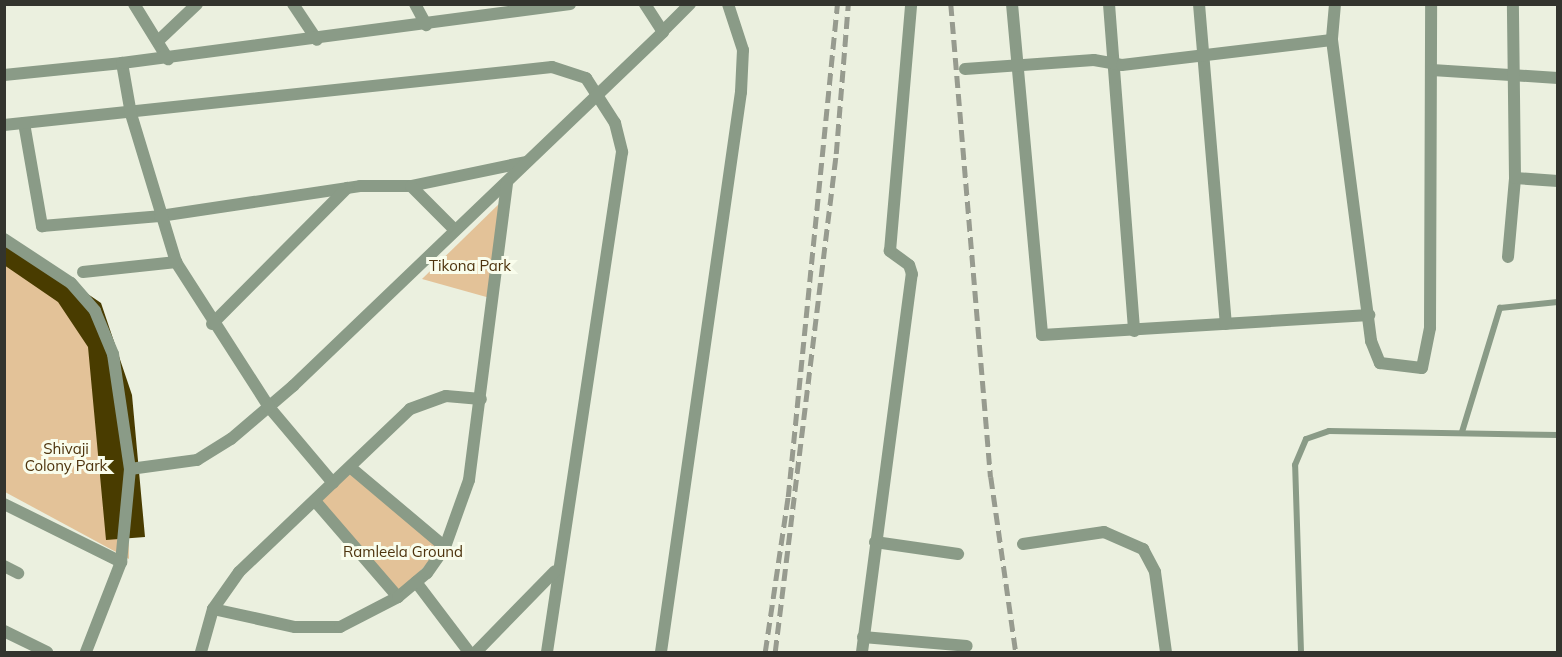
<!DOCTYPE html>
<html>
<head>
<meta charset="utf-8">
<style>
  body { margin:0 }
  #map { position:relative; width:1562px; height:657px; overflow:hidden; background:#ebf0df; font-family:Mulish,sans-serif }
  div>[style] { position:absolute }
  .green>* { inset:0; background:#e3c298 }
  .building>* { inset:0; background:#493c00 }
  .lane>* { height:6px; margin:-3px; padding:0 3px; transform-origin:3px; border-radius:3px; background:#8a9b87 }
  .street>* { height:12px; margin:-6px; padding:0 6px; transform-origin:6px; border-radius:6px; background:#8a9b87 }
  .rail>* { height:4.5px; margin-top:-2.25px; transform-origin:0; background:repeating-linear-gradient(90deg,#979b8f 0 12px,transparent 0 18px) }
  span { translate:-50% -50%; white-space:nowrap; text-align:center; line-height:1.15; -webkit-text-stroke:6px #f9fdec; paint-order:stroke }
  .park-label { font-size:15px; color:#4e340e }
  .frame { position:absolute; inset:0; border:6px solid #33342e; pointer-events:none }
</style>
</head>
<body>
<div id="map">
  <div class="green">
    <div style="clip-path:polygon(503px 200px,490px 298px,422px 279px)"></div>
    <div style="clip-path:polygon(4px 239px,71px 283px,128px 461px,129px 559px,5px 492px)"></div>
    <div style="clip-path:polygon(350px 472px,443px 548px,400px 591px,320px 501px)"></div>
  </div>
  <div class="building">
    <div style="clip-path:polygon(4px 237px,101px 303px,132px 395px,145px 537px,106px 540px,88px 347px,58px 302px,4px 265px)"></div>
  </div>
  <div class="lane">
    <div style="left:1462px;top:432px;width:130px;rotate:-73deg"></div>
    <div style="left:1500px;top:308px;width:58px;rotate:-5.9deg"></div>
    <div style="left:1301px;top:652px;width:187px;rotate:-91.8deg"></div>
    <div style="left:1295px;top:465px;width:28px;rotate:-67deg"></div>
    <div style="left:1306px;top:439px;width:24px;rotate:-19deg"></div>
    <div style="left:1329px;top:431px;width:229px;rotate:1deg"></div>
  </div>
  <div class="street">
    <div style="left:134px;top:4px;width:65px;rotate:58.3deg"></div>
    <div style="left:293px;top:4px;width:43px;rotate:56.3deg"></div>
    <div style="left:415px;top:4px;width:24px;rotate:62deg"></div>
    <div style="left:1012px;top:4px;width:332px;rotate:84.8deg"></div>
    <div style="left:1042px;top:335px;width:328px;rotate:-3.5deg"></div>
    <div style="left:1109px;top:4px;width:328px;rotate:85.6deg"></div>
    <div style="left:1199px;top:4px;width:321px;rotate:85.2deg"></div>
    <div style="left:1335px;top:4px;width:36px;rotate:95deg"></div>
    <div style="left:1332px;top:40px;width:304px;rotate:82.6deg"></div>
    <div style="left:1371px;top:341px;width:24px;rotate:68deg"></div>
    <div style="left:1380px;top:363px;width:42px;rotate:6.8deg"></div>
    <div style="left:1422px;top:368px;width:41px;rotate:-78.7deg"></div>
    <div style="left:1430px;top:328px;width:324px;rotate:-89.8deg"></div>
    <div style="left:664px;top:30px;width:37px;rotate:-45deg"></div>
    <div style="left:158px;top:41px;width:54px;rotate:-43.5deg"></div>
    <div style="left:965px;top:69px;width:129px;rotate:-4deg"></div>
    <div style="left:1094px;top:60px;width:28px;rotate:10deg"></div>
    <div style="left:1122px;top:65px;width:211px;rotate:-6.8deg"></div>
    <div style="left:1432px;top:70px;width:126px;rotate:3.6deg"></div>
    <div style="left:4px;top:75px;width:119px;rotate:-5.8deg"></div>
    <div style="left:24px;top:123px;width:105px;rotate:80.1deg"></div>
    <div style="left:42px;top:226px;width:118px;rotate:-4.8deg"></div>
    <div style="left:160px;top:216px;width:202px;rotate:-8.5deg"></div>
    <div style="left:360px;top:186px;width:51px"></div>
    <div style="left:411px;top:186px;width:117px;rotate:-11.8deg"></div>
    <div style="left:4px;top:125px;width:551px;rotate:-6.04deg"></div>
    <div style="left:552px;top:67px;width:36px;rotate:18deg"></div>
    <div style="left:586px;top:78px;width:54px;rotate:57.2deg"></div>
    <div style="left:615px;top:123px;width:30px;rotate:76deg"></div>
    <div style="left:622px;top:152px;width:506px;rotate:98.53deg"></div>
    <div style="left:1515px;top:178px;width:43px;rotate:4deg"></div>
    <div style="left:411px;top:186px;width:61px;rotate:45deg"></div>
    <div style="left:4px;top:239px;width:80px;rotate:33.3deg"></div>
    <div style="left:71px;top:283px;width:37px;rotate:49deg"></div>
    <div style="left:95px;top:311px;width:47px;rotate:67.3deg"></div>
    <div style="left:113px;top:354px;width:116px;rotate:81.6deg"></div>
    <div style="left:130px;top:469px;width:93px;rotate:95.5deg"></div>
    <div style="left:121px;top:562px;width:97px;rotate:111.3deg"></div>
    <div style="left:1508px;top:257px;width:79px;rotate:-84.9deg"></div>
    <div style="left:1515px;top:178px;width:174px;rotate:-90.7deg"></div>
    <div style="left:83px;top:272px;width:94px;rotate:-6.1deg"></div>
    <div style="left:212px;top:324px;width:192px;rotate:-45.2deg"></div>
    <div style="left:350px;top:467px;width:124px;rotate:40.1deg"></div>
    <div style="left:130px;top:469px;width:68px;rotate:-7.7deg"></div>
    <div style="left:197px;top:460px;width:40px;rotate:-32deg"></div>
    <div style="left:231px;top:439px;width:82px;rotate:-40.5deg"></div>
    <div style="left:293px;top:386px;width:512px;rotate:-43.73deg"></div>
    <div style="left:663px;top:32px;width:33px;rotate:-123deg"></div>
    <div style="left:333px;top:483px;width:99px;rotate:-130.1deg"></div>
    <div style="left:269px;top:407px;width:172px;rotate:-122.7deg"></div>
    <div style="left:176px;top:262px;width:155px;rotate:-106.9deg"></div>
    <div style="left:131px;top:114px;width:52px;rotate:-100deg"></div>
    <div style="left:122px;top:63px;width:452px;rotate:-7.5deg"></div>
    <div style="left:315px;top:501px;width:127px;rotate:49.2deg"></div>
    <div style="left:4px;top:504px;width:131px;rotate:26.4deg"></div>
    <div style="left:875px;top:542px;width:84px;rotate:8.2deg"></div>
    <div style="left:1023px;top:544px;width:82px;rotate:-8.4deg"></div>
    <div style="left:1104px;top:532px;width:43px;rotate:23.6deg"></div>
    <div style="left:1143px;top:549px;width:26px;rotate:62deg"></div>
    <div style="left:1155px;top:572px;width:81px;rotate:82.2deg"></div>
    <div style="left:4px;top:566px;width:16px;rotate:27deg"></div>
    <div style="left:416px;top:582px;width:88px;rotate:52.9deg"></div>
    <div style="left:213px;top:609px;width:84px;rotate:12.4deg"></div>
    <div style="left:295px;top:627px;width:45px"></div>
    <div style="left:340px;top:627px;width:65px;rotate:-27.3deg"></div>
    <div style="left:398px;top:597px;width:38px;rotate:-40deg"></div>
    <div style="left:427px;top:573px;width:32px;rotate:-55deg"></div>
    <div style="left:445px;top:547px;width:71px;rotate:-70.3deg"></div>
    <div style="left:469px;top:480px;width:300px;rotate:-82.7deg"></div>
    <div style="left:4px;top:631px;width:48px;rotate:26deg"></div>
    <div style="left:863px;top:637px;width:104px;rotate:4.9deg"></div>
    <div style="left:201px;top:652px;width:45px;rotate:-74.4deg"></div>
    <div style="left:213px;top:609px;width:45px;rotate:-54.9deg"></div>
    <div style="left:239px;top:572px;width:236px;rotate:-43.6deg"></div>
    <div style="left:410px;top:409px;width:38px;rotate:-20deg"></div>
    <div style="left:446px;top:396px;width:35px;rotate:5deg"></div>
    <div style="left:476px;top:652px;width:113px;rotate:-45.7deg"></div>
    <div style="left:661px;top:652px;width:566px;rotate:-81.87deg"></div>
    <div style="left:741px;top:92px;width:42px;rotate:-87.3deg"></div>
    <div style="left:743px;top:50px;width:48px;rotate:-108.1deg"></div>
    <div style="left:862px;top:652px;width:381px;rotate:-82.5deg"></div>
    <div style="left:912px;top:274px;width:9px;rotate:-108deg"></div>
    <div style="left:909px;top:265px;width:24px;rotate:-144deg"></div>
    <div style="left:890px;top:251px;width:248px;rotate:-85.1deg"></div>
  </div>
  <div class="rail">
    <div style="left:951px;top:4px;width:475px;rotate:85.2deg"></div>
    <div style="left:991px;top:477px;width:177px;rotate:81.9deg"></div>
    <div style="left:765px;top:652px;width:157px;rotate:-81.6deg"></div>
    <div style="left:788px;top:497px;width:495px;rotate:-84.3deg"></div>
    <div style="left:775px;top:652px;width:502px;rotate:-83.02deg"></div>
    <div style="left:836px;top:154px;width:150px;rotate:-85.4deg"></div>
  </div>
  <div class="park-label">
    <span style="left:470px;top:266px">Tikona Park</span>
    <span style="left:66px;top:457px">Shivaji<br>Colony Park</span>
    <span style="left:403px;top:552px">Ramleela Ground</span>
  </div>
  <div class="frame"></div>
</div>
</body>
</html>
